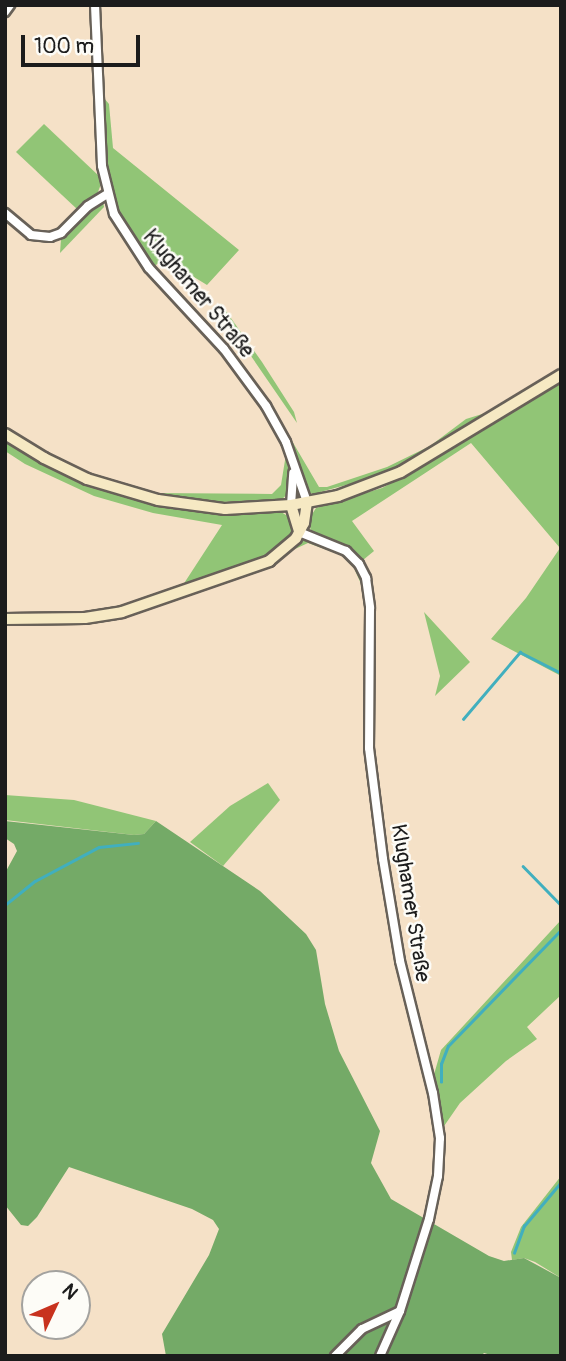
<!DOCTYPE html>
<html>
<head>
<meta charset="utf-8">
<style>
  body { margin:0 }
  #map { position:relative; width:566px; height:1361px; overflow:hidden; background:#f5e1c7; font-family:Pangolin,sans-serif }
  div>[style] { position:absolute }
  .green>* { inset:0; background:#91c576 }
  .forest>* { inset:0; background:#74aa67 }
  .stream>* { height:2.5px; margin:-1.25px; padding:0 1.25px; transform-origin:1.25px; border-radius:1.25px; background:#41afbe }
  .roads { filter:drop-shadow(2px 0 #686158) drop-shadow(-2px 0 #686158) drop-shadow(0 2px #686158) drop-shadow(0 -2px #686158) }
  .street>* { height:8px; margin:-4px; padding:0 4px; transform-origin:4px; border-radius:4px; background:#fff }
  .secondary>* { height:10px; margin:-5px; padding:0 5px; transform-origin:5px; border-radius:5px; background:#f6e9c3 }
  span { translate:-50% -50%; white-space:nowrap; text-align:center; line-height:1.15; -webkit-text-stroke:5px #fdfcf7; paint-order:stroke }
  .street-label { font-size:21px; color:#1c1c1c }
  .frame { position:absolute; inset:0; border:7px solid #1c1c1c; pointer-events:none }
  .north { position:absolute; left:21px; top:1270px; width:70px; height:70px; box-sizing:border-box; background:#fdfcf7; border:2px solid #a3a29f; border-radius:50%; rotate:46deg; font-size:19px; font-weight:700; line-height:28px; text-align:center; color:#1c1c1c }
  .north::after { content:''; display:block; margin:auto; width:24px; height:32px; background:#c8321e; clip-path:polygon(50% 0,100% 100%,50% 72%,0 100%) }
  .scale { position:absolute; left:21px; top:35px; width:119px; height:32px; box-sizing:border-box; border:4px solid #1c1c1c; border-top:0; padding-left:9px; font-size:21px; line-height:24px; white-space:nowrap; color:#1c1c1c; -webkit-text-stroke:5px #fdfcf7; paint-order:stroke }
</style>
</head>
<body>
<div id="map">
  <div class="green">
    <div style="clip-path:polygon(103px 97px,109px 104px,113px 148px,239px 250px,207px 285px,163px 258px,153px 268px,128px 232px,111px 198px,106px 167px)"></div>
    <div style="clip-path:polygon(44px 124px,99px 176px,101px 184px,98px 192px,78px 210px,16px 152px)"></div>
    <div style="clip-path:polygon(103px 202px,104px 207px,60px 253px,61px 239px,93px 206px)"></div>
    <div style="clip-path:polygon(221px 304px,262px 362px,294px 412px,297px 423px,242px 343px,215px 313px)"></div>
    <div style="clip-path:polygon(561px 380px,561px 676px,491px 639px,526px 598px,560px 548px,471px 443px,352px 521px,374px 551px,357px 565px,365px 593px,354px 568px,341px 555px,308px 543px,295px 549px,311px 533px,309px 519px,316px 508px,382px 488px,418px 469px)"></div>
    <div style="clip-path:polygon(492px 411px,420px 456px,375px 477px,313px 494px,307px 492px,303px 484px,295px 453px,285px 429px,319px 487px,327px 487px,387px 467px,430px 446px,466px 419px)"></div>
    <div style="clip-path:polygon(5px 440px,71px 477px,137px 500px,195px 512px,229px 515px,281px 512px,291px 518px,292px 534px,269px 555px,181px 588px,222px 525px,153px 513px,94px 496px,25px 464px,5px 451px)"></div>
    <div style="clip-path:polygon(286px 454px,290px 480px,289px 493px,282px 499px,222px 502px,149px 493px,272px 494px,281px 485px)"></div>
    <div style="clip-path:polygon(424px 612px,470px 662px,435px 696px,440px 676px)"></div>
    <div style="clip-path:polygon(268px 783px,280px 800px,223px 866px,190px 842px,230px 806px)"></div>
    <div style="clip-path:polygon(5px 795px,74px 800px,156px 821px,144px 834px,134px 835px,5px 820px)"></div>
    <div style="clip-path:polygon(561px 920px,561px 995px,527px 1027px,537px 1039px,506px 1061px,460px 1103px,442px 1129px,433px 1078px,441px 1050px)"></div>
    <div style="clip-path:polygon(561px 1176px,561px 1278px,535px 1262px,524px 1258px,512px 1260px,511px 1252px,521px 1227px)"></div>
  </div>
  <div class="forest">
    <div style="clip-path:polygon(5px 821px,134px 835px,144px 834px,156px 821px,260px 891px,306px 934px,316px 950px,325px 1004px,339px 1051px,380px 1131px,371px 1163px,391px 1199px,489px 1256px,504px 1261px,524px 1258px,561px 1278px,561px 1356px,494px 1356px,484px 1353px,481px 1356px,166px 1356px,162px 1334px,209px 1255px,219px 1229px,213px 1220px,192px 1209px,69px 1167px,37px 1217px,28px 1226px,21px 1225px,5px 1205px,5px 873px,17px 851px,14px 844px,5px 838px)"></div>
  </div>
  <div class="stream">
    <div style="left:463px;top:719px;width:88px;rotate:-49.6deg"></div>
    <div style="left:520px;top:652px;width:46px;rotate:27.1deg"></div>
    <div style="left:523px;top:866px;width:54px;rotate:45.7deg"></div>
    <div style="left:5px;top:905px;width:38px;rotate:-39deg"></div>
    <div style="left:35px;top:881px;width:72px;rotate:-28deg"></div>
    <div style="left:99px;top:847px;width:39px;rotate:-6deg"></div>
    <div style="left:441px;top:1082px;width:18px;rotate:-90deg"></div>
    <div style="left:441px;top:1064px;width:19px;rotate:-69deg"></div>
    <div style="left:448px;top:1046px;width:162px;rotate:-45.8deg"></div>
    <div style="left:514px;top:1253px;width:29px;rotate:-70deg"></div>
    <div style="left:524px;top:1226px;width:57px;rotate:-49.9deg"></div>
  </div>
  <div class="roads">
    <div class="street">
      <div style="left:95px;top:5px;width:161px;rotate:87.5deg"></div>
      <div style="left:102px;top:166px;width:49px;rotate:76deg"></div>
      <div style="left:114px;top:214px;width:64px;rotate:57.1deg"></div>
      <div style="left:149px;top:268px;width:110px;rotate:47.2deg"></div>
      <div style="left:224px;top:349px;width:71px;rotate:53.6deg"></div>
      <div style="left:266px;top:406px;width:41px;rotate:60.9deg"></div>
      <div style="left:286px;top:442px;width:64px;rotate:70.7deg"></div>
      <div style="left:5px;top:12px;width:9px;rotate:-54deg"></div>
      <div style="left:5px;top:213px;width:34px;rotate:40deg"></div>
      <div style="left:31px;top:235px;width:19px;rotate:6deg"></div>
      <div style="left:50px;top:237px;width:12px;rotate:-20deg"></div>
      <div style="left:61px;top:233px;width:38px;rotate:-45deg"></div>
      <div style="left:88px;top:206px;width:22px;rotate:-32deg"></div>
      <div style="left:291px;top:505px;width:32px;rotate:-86deg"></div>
      <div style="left:299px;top:532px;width:51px;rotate:22deg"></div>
      <div style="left:346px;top:551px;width:18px;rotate:45deg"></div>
      <div style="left:359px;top:564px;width:16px;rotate:63deg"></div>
      <div style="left:366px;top:578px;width:30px;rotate:82deg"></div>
      <div style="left:370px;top:608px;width:140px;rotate:90.4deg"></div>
      <div style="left:369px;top:748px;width:112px;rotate:82.8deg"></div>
      <div style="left:383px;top:859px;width:103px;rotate:80.5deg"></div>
      <div style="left:400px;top:961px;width:136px;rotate:76deg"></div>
      <div style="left:433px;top:1093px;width:46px;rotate:81.2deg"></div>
      <div style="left:440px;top:1138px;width:38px;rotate:93deg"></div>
      <div style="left:438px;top:1176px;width:44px;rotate:101.8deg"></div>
      <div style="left:429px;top:1219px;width:96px;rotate:107.5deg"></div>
      <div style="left:400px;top:1311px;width:49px;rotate:114deg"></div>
      <div style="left:335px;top:1356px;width:38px;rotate:-45deg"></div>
      <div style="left:362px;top:1329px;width:42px;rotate:-25.3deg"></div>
    </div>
    <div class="secondary">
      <div style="left:5px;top:434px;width:46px;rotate:31.6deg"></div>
      <div style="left:44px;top:458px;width:48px;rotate:26deg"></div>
      <div style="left:87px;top:479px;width:74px;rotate:16.5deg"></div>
      <div style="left:158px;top:500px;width:68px;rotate:7.7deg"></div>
      <div style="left:225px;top:509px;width:66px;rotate:-3.5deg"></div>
      <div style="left:291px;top:505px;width:48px;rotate:-10.8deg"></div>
      <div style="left:338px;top:496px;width:67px;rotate:-20.9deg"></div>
      <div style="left:401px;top:472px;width:187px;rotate:-31.2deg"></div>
      <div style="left:291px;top:505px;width:28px;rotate:73deg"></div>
      <div style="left:5px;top:619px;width:80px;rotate:-0.7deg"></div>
      <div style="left:85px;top:618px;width:37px;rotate:-9deg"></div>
      <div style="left:122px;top:612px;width:156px;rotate:-19.1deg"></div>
      <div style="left:269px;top:561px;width:35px;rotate:-40deg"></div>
      <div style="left:296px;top:538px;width:17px;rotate:-62deg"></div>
      <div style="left:304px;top:523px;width:21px;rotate:-82deg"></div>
    </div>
  </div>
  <div class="street-label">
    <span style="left:198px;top:294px;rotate:50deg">Klughamer Straße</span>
    <span style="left:410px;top:903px;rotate:81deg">Klughamer Straße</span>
  </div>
  <div class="frame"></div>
  <div class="north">N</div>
  <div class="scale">100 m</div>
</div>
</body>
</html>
